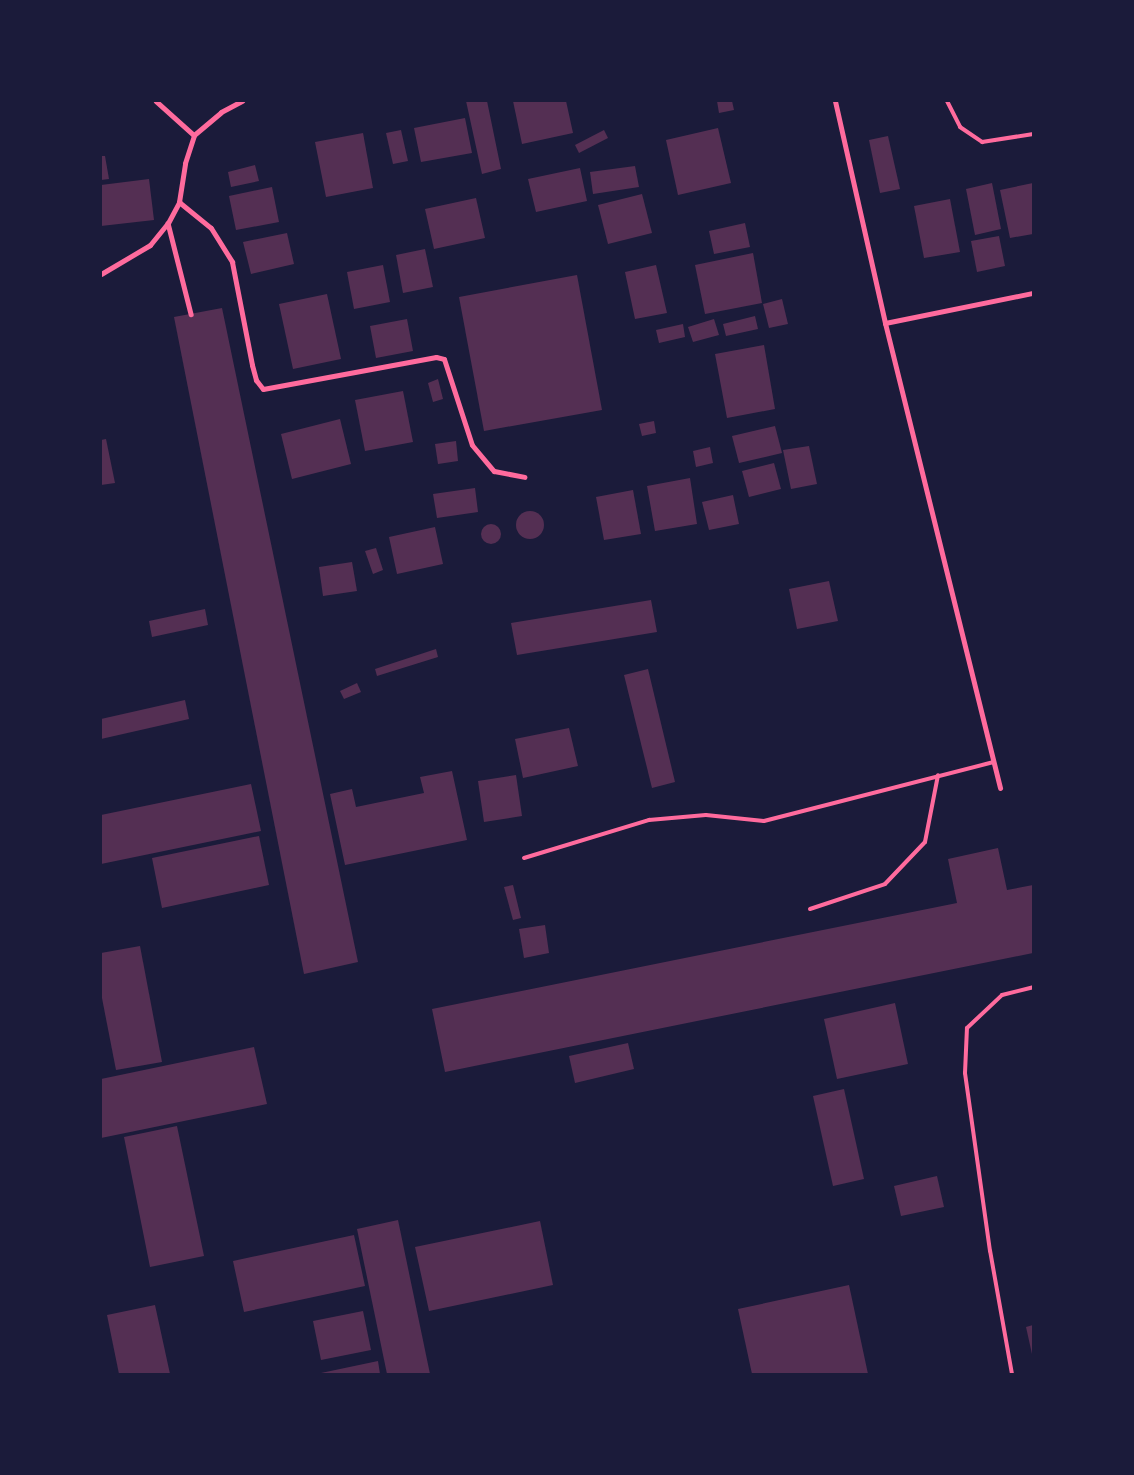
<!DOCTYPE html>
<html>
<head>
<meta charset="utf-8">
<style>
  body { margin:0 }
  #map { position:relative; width:1134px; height:1475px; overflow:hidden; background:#1b1b3a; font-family:"Fira Sans Condensed",sans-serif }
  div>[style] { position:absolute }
  .building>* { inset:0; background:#542f53 }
  .round { border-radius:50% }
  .service>* { height:4px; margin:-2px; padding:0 2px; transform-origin:2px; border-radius:2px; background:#ff6b9d }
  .pedestrian>* { height:4.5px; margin:-2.25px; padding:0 2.25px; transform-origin:2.25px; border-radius:2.25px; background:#ff6b9d }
  .minor>* { height:5px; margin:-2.5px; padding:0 2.5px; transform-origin:2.5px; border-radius:2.5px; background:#ff6b9d }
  span { translate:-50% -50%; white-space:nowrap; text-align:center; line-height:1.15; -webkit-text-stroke:5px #1b1b3a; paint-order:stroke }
  .frame { position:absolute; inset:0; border:102px solid #1b1b3a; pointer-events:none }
</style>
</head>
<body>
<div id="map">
  <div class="building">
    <div style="clip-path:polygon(466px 101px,487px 101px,501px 169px,482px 174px)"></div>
    <div style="clip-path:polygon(513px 101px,566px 101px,573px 133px,522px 144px)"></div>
    <div style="clip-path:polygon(717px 101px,732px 101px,734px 110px,719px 113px)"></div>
    <div style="clip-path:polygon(465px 118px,472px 153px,421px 162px,414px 128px)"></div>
    <div style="clip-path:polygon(718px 128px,731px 183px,678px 195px,666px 140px)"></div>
    <div style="clip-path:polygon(401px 130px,408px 161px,393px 164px,386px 133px)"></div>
    <div style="clip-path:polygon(604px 130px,608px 138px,579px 153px,575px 145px)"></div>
    <div style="clip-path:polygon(363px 133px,373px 188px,326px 197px,315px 142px)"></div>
    <div style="clip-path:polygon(888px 136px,900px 189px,880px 193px,869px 140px)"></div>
    <div style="clip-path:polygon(101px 156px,105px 156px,109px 179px,101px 180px)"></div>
    <div style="clip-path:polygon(255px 165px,259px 181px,231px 187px,228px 172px)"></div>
    <div style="clip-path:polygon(635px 166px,639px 187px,593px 194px,590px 172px)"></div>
    <div style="clip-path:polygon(580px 168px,587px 201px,536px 212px,528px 179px)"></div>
    <div style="clip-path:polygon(149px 179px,154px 220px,101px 226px,101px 185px)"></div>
    <div style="clip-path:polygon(992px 183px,1001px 229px,975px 235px,966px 189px)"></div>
    <div style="clip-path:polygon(1033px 183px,1033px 234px,1010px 238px,1000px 190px)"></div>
    <div style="clip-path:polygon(272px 187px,279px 222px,236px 230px,229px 196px)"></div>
    <div style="clip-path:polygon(642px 194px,652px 233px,608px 244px,598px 205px)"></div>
    <div style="clip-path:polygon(476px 198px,485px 238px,434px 249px,425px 209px)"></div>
    <div style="clip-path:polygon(950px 199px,960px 252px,924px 258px,914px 206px)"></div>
    <div style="clip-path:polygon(745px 223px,750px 247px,714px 254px,709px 231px)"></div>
    <div style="clip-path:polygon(287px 233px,294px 264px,251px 274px,243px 242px)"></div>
    <div style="clip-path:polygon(999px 236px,1005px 266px,977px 272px,971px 241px)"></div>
    <div style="clip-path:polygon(425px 249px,433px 287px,403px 293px,396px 255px)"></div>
    <div style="clip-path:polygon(753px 253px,762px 303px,705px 314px,695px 265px)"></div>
    <div style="clip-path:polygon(383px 265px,390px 302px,354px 309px,347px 272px)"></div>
    <div style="clip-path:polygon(656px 265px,667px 313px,635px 319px,625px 272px)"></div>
    <div style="clip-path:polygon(577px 275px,602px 410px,484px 431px,459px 297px)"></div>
    <div style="clip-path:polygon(327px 294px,341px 359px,293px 369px,279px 304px)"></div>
    <div style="clip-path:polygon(782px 299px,788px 324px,769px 328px,763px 304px)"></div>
    <div style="clip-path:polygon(222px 308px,358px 962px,304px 974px,174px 317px)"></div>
    <div style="clip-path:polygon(755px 316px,758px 329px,726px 336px,723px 324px)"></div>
    <div style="clip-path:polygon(407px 319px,413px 351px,376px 358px,370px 326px)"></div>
    <div style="clip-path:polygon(714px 319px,719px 335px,693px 342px,688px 327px)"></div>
    <div style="clip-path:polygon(683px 324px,685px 337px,659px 343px,656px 330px)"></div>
    <div style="clip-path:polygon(764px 345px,775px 409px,727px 418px,715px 354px)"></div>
    <div style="clip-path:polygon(438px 379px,443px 399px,433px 402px,428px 383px)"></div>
    <div style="clip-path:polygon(403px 391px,413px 442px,365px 451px,355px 400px)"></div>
    <div style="clip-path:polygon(340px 419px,351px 464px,292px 479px,281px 434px)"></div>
    <div style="clip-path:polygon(654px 421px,656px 433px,642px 436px,639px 424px)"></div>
    <div style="clip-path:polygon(775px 426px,782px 453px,739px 463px,732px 436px)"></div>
    <div style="clip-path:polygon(106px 439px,115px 483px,101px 485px,101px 440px)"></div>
    <div style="clip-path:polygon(456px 441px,458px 461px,438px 464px,435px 444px)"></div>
    <div style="clip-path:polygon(809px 446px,817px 484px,791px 489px,783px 450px)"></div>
    <div style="clip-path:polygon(710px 447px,713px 463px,696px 467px,693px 451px)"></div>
    <div style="clip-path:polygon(774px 463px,781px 489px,749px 497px,742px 471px)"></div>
    <div style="clip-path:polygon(690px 478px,697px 524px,655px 531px,647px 486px)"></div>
    <div style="clip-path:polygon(475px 488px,478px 512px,437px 518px,433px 494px)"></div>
    <div style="clip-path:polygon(633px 490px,641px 534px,604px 540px,596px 497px)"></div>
    <div style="clip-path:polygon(733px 495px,739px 524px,709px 530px,702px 502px)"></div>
    <div class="round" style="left:516px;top:511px;width:28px;height:28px"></div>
    <div class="round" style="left:481px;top:524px;width:20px;height:20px"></div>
    <div style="clip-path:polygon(435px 527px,443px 564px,397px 574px,389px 537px)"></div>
    <div style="clip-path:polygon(376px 548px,383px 570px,373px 574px,365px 551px)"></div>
    <div style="clip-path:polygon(352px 562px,357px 591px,323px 596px,319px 567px)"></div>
    <div style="clip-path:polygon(829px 581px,838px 621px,797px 629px,789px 589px)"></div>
    <div style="clip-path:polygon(651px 600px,657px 632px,517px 655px,511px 623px)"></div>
    <div style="clip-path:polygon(205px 609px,208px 625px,152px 637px,149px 621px)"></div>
    <div style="clip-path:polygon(436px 649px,438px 657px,377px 676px,375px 669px)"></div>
    <div style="clip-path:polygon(648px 669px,675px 782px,652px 788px,624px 675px)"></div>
    <div style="clip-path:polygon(357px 683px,361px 692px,344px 699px,340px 691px)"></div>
    <div style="clip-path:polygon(185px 700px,189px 719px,101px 739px,101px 719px)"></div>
    <div style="clip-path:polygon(569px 728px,578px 766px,523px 778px,515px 739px)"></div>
    <div style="clip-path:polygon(452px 771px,467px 840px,345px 865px,330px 794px,352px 789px,356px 807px,424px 793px,420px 777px)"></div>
    <div style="clip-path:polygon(516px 775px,522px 816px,484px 822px,478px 781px)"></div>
    <div style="clip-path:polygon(251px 784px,261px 831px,101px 864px,101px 815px)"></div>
    <div style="clip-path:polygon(259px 836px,269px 885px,162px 908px,152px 858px)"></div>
    <div style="clip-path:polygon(998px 848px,1007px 890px,1033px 885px,1033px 953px,445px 1072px,432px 1009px,957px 903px,948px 859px)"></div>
    <div style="clip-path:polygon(513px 885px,521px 918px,513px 920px,504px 887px)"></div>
    <div style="clip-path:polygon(545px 925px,549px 953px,524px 958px,519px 929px)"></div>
    <div style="clip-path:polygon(140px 946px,162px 1062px,116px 1070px,101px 993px,101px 953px)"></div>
    <div style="clip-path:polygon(895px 1003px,908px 1064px,837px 1079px,824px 1019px)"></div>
    <div style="clip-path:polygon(628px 1043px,634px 1069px,575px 1083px,569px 1056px)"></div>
    <div style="clip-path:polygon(254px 1047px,267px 1104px,101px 1138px,101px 1079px)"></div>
    <div style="clip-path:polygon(844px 1089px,864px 1179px,833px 1186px,813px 1096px)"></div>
    <div style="clip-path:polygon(177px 1126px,204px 1256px,150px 1267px,124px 1137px)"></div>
    <div style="clip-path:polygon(937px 1176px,944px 1207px,901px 1216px,894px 1186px)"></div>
    <div style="clip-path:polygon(398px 1220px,430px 1374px,387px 1374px,357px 1229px)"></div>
    <div style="clip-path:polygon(540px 1221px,553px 1285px,429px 1311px,415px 1247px)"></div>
    <div style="clip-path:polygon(354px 1235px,365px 1286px,244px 1312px,233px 1261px)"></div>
    <div style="clip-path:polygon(849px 1285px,868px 1374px,752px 1374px,738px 1309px)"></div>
    <div style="clip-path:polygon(155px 1305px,170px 1374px,119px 1374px,107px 1315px)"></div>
    <div style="clip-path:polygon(363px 1311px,371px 1350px,321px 1360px,313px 1321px)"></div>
    <div style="clip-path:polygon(1033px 1325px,1033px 1354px,1032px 1354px,1026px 1327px)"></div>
    <div style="clip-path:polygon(378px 1361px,380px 1374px,321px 1374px,321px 1373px)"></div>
  </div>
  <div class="service">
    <div style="left:947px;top:101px;width:29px;rotate:63deg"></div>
    <div style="left:960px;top:127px;width:27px;rotate:34deg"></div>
    <div style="left:982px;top:142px;width:52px;rotate:-8.9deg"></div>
    <div style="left:524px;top:858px;width:131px;rotate:-16.9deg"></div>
    <div style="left:649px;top:820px;width:57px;rotate:-5deg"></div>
    <div style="left:706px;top:815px;width:58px;rotate:5.9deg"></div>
    <div style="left:764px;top:821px;width:236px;rotate:-14.4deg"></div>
    <div style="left:810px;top:909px;width:79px;rotate:-18.4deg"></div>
    <div style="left:885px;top:884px;width:58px;rotate:-46.4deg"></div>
    <div style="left:925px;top:842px;width:68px;rotate:-79deg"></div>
    <div style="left:1012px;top:1374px;width:125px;rotate:-100.1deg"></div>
    <div style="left:990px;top:1251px;width:180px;rotate:-98deg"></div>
    <div style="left:965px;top:1073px;width:45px;rotate:-87.5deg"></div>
    <div style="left:967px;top:1028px;width:48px;rotate:-43.3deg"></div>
    <div style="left:1002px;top:995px;width:32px;rotate:-14deg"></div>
  </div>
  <div class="pedestrian">
    <div style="left:156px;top:101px;width:51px;rotate:41.8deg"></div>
    <div style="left:168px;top:223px;width:94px;rotate:75.8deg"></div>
  </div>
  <div class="minor">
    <div style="left:835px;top:101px;width:228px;rotate:77.3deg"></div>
    <div style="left:885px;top:323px;width:479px;rotate:76.1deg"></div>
    <div style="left:179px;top:202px;width:41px;rotate:39.1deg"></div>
    <div style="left:211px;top:228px;width:40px;rotate:58deg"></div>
    <div style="left:232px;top:262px;width:105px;rotate:79deg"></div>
    <div style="left:252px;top:365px;width:16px;rotate:75deg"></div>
    <div style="left:256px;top:380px;width:11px;rotate:52deg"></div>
    <div style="left:263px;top:389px;width:176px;rotate:-10.5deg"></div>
    <div style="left:436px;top:357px;width:8px;rotate:14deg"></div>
    <div style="left:444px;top:359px;width:90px;rotate:72deg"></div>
    <div style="left:472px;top:445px;width:34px;rotate:50deg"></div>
    <div style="left:494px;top:471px;width:31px;rotate:11deg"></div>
    <div style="left:101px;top:274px;width:57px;rotate:-30.6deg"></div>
    <div style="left:150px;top:245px;width:28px;rotate:-51deg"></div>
    <div style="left:168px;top:223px;width:24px;rotate:-62deg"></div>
    <div style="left:179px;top:202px;width:39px;rotate:-81deg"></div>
    <div style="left:185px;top:163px;width:29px;rotate:-72deg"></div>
    <div style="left:194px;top:135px;width:35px;rotate:-40deg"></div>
    <div style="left:221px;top:112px;width:24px;rotate:-28deg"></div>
    <div style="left:885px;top:323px;width:151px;rotate:-11.5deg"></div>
  </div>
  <div class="frame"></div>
</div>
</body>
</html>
